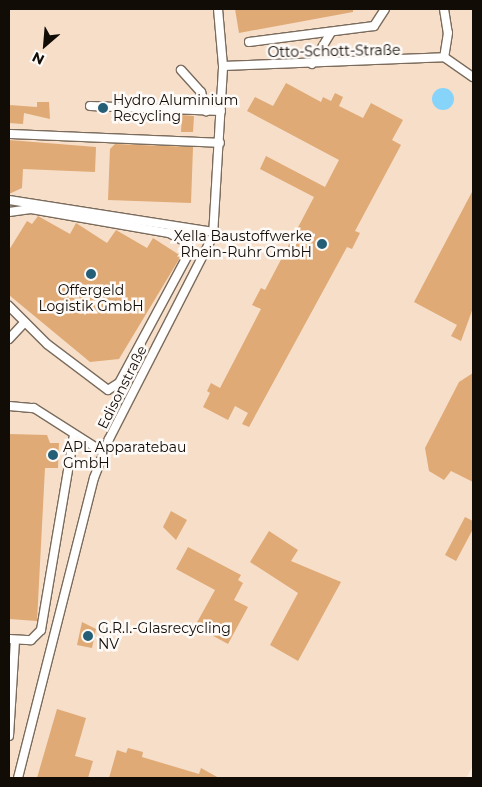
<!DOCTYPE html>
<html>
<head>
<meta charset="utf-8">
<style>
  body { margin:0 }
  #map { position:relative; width:482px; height:787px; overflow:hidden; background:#fceada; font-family:Montserrat,sans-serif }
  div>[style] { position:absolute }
  .built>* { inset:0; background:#f6dec8 }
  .water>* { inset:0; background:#87d4fa }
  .round { border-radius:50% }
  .building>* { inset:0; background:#dfaa75 }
  .roads { filter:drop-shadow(1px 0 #7a6b5c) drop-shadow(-1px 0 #7a6b5c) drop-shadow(0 1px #7a6b5c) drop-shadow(0 -1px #7a6b5c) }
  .minor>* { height:8px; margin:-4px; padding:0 4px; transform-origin:4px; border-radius:4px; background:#fff }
  .dots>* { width:14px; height:14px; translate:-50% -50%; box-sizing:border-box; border:2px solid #fefaf7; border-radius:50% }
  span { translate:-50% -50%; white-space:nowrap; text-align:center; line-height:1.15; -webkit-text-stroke:5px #fefaf7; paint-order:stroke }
  .street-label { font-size:14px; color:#120c07 }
  .poi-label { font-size:14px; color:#120c07 }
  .left { translate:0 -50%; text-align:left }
  .right { translate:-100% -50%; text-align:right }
  .frame { position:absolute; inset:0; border:10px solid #120c07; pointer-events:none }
  .north { position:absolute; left:20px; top:20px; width:50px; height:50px; -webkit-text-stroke:4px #fefaf7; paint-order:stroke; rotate:207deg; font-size:14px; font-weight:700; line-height:20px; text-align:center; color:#120c07 }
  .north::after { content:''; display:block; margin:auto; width:18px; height:22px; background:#120c07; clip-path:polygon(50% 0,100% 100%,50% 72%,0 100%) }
</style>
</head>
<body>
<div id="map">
  <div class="built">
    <div style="clip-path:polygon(9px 9px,473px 9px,473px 766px,466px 778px,9px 778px)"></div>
  </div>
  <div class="water">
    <div class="round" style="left:432px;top:88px;width:22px;height:22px"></div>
  </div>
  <div class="building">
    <div style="clip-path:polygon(235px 9px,353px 9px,353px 12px,239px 33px)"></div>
    <div style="clip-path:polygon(286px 83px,321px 102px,323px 97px,331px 101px,335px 93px,343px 97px,339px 106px,363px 118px,371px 103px,403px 120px,392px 140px,401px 145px,355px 231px,360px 233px,352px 249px,347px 247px,249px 427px,242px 424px,248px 413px,235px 406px,228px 420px,203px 407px,210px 393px,207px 391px,211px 383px,220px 388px,261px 309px,252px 305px,261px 288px,265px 290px,314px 197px,260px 169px,266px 156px,325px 187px,339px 160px,247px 111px,255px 97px,273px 106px)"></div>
    <div style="clip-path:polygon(37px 102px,49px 102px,50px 119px,24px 113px,23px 124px,9px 123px,9px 105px,37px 107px)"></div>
    <div style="clip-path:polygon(182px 115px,194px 116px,193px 132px,181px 132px)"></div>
    <div style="clip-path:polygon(9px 140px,96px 147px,95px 172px,23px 169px,22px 188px,9px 194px)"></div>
    <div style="clip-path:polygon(115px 144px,193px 147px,191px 203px,108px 200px,110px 149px)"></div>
    <div style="clip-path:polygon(473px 190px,473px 308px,461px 341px,451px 336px,457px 325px,414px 302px)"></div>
    <div style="clip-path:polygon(38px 216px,70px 234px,76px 223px,107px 243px,116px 230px,147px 248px,153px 238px,181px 256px,119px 359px,90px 362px,9px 295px,9px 250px,27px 221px,32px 224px)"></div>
    <div style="clip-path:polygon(473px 373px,473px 482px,451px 471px,444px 480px,429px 471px,425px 448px,459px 382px)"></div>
    <div style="clip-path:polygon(9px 434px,47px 435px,50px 443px,59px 443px,58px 468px,45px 468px,37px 621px,9px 619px)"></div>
    <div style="clip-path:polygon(171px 511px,187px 520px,176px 540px,163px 527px)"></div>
    <div style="clip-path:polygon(465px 517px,473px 521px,473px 529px,456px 561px,445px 555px)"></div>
    <div style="clip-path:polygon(269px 531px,298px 550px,291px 561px,341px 582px,298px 661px,270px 645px,298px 593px,250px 562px)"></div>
    <div style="clip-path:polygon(188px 547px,241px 575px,238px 580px,243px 583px,234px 600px,248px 607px,228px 644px,195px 626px,215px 590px,176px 569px)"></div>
    <div style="clip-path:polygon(82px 622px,96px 629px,92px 648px,77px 645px)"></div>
    <div style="clip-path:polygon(57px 709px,86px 718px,75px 756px,93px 761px,88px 778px,37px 778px)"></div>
    <div style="clip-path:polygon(128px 748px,143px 752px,142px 757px,199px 774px,201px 768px,219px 778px,109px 778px,117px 750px,126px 753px)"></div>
  </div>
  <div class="roads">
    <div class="minor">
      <div style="left:444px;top:9px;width:24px;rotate:81deg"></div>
      <div style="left:448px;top:33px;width:24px;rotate:99deg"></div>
      <div style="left:249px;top:42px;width:126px;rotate:-7.3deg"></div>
      <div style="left:374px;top:26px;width:20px;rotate:-57deg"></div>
      <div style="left:312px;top:64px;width:37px;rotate:-59deg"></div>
      <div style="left:223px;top:66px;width:221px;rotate:-2.3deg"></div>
      <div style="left:444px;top:57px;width:35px;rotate:35deg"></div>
      <div style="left:181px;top:70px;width:30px;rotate:48deg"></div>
      <div style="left:201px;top:92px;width:20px;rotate:75deg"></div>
      <div style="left:90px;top:106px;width:131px;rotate:2.2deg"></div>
      <div style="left:9px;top:134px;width:211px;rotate:2.4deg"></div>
      <div style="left:9px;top:200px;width:207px;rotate:8.9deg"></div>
      <div style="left:9px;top:212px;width:22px;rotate:-8deg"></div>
      <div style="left:31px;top:209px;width:140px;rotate:9.9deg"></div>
      <div style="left:169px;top:233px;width:21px;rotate:28deg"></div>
      <div style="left:188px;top:243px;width:10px;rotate:84deg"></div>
      <div style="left:189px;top:253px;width:148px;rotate:118.3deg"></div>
      <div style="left:119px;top:383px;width:13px;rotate:148deg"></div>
      <div style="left:108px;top:390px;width:76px;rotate:-143deg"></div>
      <div style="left:47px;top:344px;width:54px;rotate:-135deg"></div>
      <div style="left:9px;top:339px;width:23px;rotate:-47deg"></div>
      <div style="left:9px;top:406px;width:25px;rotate:5deg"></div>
      <div style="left:34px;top:408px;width:82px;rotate:32.5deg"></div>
      <div style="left:9px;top:639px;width:22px;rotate:3deg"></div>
      <div style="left:31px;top:640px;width:14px;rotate:-45deg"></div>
      <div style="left:41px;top:630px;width:198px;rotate:-80.4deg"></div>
      <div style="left:9px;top:736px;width:96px;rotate:-86.4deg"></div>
      <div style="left:18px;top:778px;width:309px;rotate:-75.8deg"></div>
      <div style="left:94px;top:478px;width:42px;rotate:-69deg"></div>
      <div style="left:109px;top:439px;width:228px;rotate:-62.9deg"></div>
      <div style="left:213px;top:236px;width:170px;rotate:-86.6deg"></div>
      <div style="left:223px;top:66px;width:57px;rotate:-95deg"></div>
    </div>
  </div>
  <div class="dots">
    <div style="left:103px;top:108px;background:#245e77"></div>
    <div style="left:322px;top:244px;background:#245e77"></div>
    <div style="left:91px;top:274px;background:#245e77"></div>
    <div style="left:53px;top:455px;background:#245e77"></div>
    <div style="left:88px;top:636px;background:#245e77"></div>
  </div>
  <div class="street-label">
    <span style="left:334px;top:51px;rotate:-1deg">Otto-Schott-Straße</span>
    <span style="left:122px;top:387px;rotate:-63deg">Edisonstraße</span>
  </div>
  <div class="poi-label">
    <span class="left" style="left:113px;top:108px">Hydro Aluminium<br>Recycling</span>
    <span class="right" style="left:312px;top:244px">Xella Baustoffwerke<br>Rhein-Ruhr GmbH</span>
    <span style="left:91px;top:298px">Offergeld<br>Logistik GmbH</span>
    <span class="left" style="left:63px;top:455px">APL Apparatebau<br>GmbH</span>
    <span class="left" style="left:98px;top:636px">G.R.I.-Glasrecycling<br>NV</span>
  </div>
  <div class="frame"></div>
  <div class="north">N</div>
</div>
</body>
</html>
